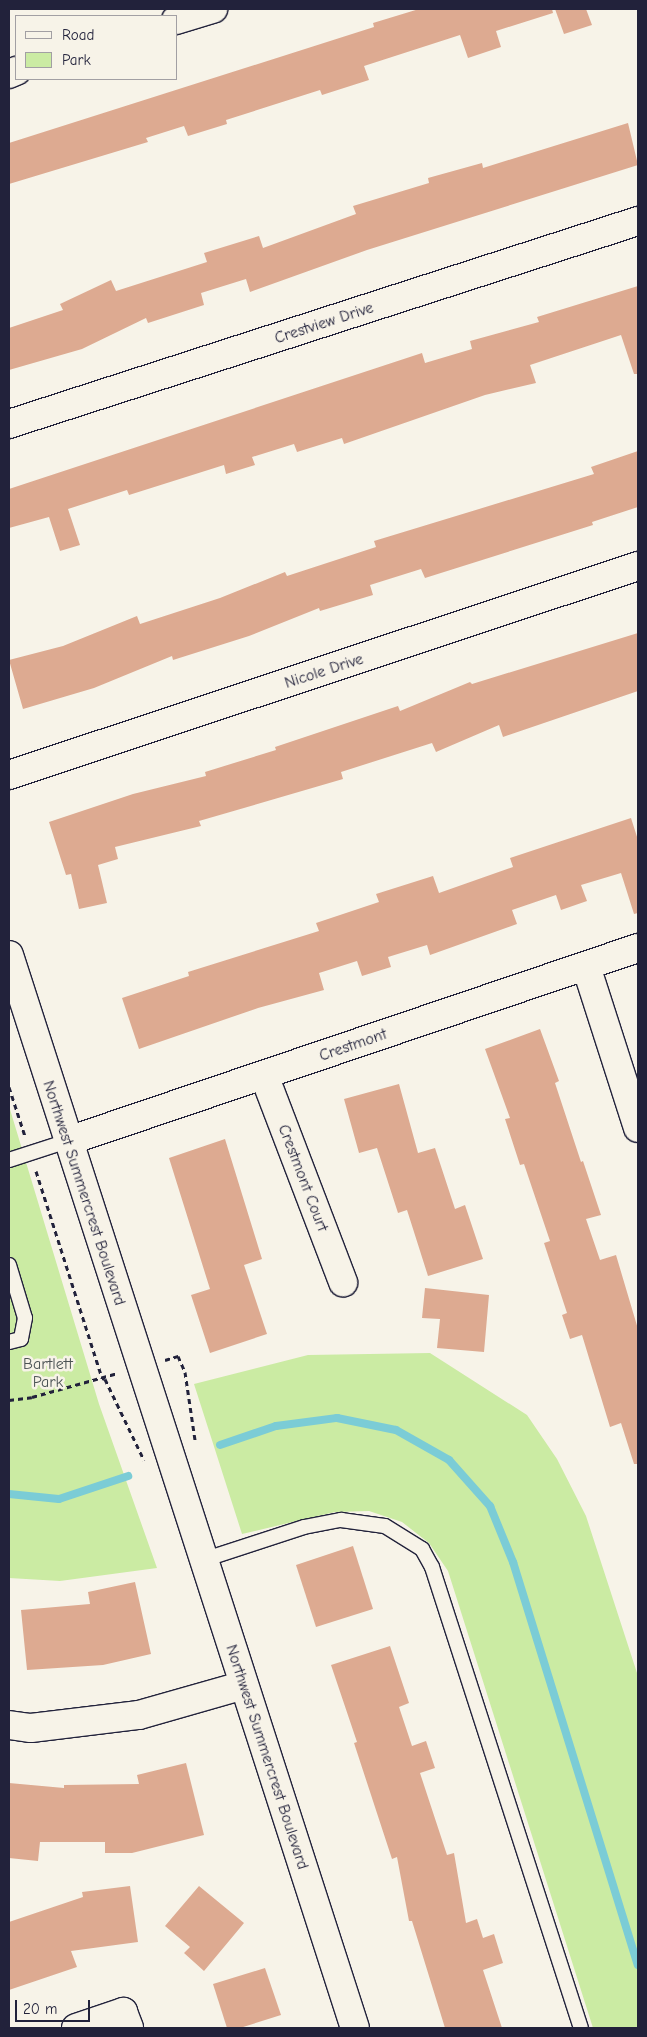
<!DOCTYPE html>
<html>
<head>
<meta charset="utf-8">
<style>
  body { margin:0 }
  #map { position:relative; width:647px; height:2037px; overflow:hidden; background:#f7f3e8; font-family:"Comic Neue",sans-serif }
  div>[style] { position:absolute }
  .green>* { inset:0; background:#cbeba3 }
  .stream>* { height:8px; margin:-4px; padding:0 4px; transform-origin:4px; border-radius:4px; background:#7bccd6 }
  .building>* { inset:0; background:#ddaa91 }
  .path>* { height:3px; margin-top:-1.5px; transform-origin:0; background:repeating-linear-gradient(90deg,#22223b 0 5px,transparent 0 9px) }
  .roads { filter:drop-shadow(1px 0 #22223b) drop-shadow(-1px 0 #22223b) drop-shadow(0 1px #22223b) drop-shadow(0 -1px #22223b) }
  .service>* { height:14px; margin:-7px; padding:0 7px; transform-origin:7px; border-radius:7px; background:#f7f3e8 }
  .minor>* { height:28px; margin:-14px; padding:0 14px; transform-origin:14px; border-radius:14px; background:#f7f3e8 }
  .tertiary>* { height:28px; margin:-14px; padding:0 14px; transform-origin:14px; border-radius:14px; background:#f7f3e8 }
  span { translate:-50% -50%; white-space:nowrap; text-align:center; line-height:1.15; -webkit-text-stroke:5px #f7f3e8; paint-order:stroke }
  .street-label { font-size:16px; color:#22223b }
  .park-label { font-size:16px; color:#4c5455 }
  .frame { position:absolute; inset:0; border:10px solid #22223b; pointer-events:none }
  .legend { position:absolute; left:15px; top:15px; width:162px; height:65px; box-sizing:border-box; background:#f7f3e8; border:1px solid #a29fa3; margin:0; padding:6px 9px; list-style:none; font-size:15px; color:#22223b }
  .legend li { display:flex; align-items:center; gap:10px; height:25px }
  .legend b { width:25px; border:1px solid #a29fa3 }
  .scale { position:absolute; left:15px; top:2000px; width:75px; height:22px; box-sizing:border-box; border:2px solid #22223b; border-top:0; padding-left:6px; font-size:15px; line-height:18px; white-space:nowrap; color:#22223b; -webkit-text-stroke:4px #f7f3e8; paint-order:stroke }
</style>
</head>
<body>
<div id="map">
  <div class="green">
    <div style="clip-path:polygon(9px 1106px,99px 1404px,157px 1568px,60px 1581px,9px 1578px)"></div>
    <div style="clip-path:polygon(430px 1353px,527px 1415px,557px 1459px,586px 1516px,638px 1676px,638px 2028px,593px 2028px,448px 1571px,429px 1543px,402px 1522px,369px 1511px,335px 1512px,242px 1534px,194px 1384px,308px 1355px)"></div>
  </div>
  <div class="stream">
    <div style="left:220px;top:1445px;width:59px;rotate:-18.7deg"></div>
    <div style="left:276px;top:1426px;width:62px;rotate:-7.5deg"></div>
    <div style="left:337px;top:1418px;width:60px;rotate:11.5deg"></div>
    <div style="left:396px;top:1430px;width:61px;rotate:29.5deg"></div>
    <div style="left:449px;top:1460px;width:62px;rotate:48.3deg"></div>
    <div style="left:490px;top:1506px;width:61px;rotate:67.7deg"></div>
    <div style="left:513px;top:1562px;width:422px;rotate:72.8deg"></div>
    <div style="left:9px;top:1494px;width:50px;rotate:5.7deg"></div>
    <div style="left:59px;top:1499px;width:73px;rotate:-18.4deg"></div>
  </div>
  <div class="building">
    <div style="clip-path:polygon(419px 9px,552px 9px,553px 13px,496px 31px,501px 47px,468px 58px,460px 35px,364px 66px,369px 80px,322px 95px,320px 90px,226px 120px,227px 124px,188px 136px,184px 126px,146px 138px,148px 142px,9px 184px,9px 143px,374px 27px,373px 23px)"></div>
    <div style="clip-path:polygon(555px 9px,586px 9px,592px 25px,564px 34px)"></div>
    <div style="clip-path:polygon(628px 123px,638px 165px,367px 250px,250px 292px,246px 279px,201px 293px,204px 305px,148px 323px,146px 318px,82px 349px,9px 370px,9px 328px,63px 310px,60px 304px,111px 280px,116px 291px,207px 262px,204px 253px,259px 236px,263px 248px,356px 214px,353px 206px,429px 183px,428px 178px,482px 163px,483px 168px)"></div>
    <div style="clip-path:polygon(638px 286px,638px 374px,634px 374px,621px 335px,530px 365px,536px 383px,485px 395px,344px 444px,342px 438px,297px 452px,294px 444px,252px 457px,255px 465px,226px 474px,224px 465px,129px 495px,127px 490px,68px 509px,80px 545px,60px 551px,49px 517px,9px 528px,9px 489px,422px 353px,425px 363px,472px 349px,470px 341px,539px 322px,537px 317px)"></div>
    <div style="clip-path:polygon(638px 451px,638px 507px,592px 522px,593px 525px,425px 578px,421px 569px,370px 585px,373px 595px,320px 611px,319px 608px,249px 636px,173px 660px,172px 656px,94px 688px,23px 709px,9px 660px,63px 646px,137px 616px,140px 624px,220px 598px,285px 572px,287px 576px,376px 547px,374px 541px,594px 474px,591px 467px)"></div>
    <div style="clip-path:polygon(638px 633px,638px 691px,503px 737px,499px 725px,436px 752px,432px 743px,341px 772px,343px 779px,199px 821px,201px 826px,115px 847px,118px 859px,98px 865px,107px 903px,79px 909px,71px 874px,66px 875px,49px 822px,133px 794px,206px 776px,205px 772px,276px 750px,275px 747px,398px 706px,400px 711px,470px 682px,472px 684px)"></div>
    <div style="clip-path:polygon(631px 818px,638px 840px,638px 913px,634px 914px,621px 873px,581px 885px,587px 901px,561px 910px,556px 895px,512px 910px,517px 924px,430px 955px,427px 945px,388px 957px,391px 967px,362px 976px,357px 961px,319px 973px,324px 990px,258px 1008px,139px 1049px,122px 998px,189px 976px,188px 972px,319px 931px,316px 923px,379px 902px,376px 894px,433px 876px,439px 893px,513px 867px,510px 858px)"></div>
    <div style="clip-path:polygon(540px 1029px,559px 1081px,555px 1083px,581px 1162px,583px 1161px,601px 1215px,586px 1219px,600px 1260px,616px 1255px,638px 1329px,638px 1464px,634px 1464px,621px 1423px,610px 1427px,582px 1335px,570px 1339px,562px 1315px,567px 1313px,544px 1243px,550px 1241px,524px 1164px,520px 1165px,505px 1119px,510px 1118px,485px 1049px)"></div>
    <div style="clip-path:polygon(399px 1084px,418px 1153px,435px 1148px,455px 1209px,465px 1205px,483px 1259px,428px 1276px,407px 1210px,398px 1213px,377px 1148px,359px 1153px,344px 1099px)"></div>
    <div style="clip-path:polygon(225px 1139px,262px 1259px,244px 1265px,267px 1334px,210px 1353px,191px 1295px,210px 1289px,169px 1158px)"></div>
    <div style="clip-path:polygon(425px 1288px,489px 1295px,484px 1352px,437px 1348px,440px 1319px,422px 1318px)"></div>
    <div style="clip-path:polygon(353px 1546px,373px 1609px,316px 1627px,296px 1565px)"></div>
    <div style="clip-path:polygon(135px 1582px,151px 1654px,103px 1665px,27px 1670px,21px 1610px,90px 1604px,88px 1592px)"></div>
    <div style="clip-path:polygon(390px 1646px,409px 1703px,399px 1707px,412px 1746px,426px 1741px,435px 1768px,420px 1773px,447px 1855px,454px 1853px,466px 1923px,477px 1919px,483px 1938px,494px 1934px,503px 1963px,483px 1970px,502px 2028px,445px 2028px,412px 1921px,409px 1921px,397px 1857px,392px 1859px,354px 1743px,357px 1742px,331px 1665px)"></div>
    <div style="clip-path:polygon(186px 1763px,204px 1835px,132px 1853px,105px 1853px,105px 1842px,40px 1842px,38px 1861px,9px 1858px,9px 1783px,64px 1788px,64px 1785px,139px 1784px,137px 1775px)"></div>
    <div style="clip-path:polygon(130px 1886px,138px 1942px,71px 1951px,77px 1967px,9px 1990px,9px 1922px,83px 1897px,82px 1892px)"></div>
    <div style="clip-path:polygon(199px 1886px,244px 1923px,204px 1971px,184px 1953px,190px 1947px,165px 1926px)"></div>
    <div style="clip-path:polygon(265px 1968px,281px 2015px,240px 2028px,227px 2028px,213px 1984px)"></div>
  </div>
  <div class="path">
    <div style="left:9px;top:1087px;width:52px;rotate:71.9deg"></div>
    <div style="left:36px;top:1171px;width:217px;rotate:72.3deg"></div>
    <div style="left:102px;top:1378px;width:3px;rotate:18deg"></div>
    <div style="left:105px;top:1379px;width:90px;rotate:64.3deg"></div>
    <div style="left:165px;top:1360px;width:14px;rotate:-17deg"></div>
    <div style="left:178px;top:1356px;width:17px;rotate:66deg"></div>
    <div style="left:185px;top:1372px;width:69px;rotate:81.6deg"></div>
    <div style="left:9px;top:1400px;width:23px;rotate:-7deg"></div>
    <div style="left:32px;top:1397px;width:89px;rotate:-15.6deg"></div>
  </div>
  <div class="roads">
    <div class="service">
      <div style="left:9px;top:1160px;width:62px;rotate:-17.9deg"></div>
      <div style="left:9px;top:1265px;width:55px;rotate:73.2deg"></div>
      <div style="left:25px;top:1318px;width:21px;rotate:101deg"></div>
      <div style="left:21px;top:1339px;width:12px;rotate:166deg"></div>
      <div style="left:203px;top:1560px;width:106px;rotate:-18.1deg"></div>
      <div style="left:304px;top:1527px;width:38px;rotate:-11deg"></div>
      <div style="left:341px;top:1520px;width:44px;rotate:7.8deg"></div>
      <div style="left:385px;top:1526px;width:44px;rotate:31.9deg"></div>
      <div style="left:422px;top:1549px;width:21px;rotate:61deg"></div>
      <div style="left:432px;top:1567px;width:484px;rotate:72.1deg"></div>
    </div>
    <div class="minor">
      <div style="left:176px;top:20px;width:39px;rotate:-17deg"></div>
      <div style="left:9px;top:74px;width:8px;rotate:-23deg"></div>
      <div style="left:9px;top:424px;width:661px;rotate:-17.89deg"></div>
      <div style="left:9px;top:775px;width:663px;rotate:-18.38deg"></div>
      <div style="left:586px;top:966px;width:170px;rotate:72.2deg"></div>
      <div style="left:264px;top:1075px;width:222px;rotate:69.1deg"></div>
      <div style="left:68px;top:1141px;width:602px;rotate:-18.71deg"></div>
      <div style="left:9px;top:1725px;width:22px;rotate:8deg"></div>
      <div style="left:31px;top:1728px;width:109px;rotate:-6.9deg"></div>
      <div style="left:139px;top:1715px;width:109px;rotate:-15.9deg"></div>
      <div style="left:76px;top:2028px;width:50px;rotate:-18.8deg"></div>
      <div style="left:123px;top:2012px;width:17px;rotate:69deg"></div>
    </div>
    <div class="tertiary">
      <div style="left:9px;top:955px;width:1127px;rotate:72.13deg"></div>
    </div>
  </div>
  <div class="street-label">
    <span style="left:324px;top:323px;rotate:-18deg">Crestview Drive</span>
    <span style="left:324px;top:671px;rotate:-18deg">Nicole Drive</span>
    <span style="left:353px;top:1045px;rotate:-19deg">Crestmont</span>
    <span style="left:303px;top:1178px;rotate:69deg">Crestmont Court</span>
    <span style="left:84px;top:1193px;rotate:72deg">Northwest Summercrest Boulevard</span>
    <span style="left:267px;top:1757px;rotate:72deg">Northwest Summercrest Boulevard</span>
  </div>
  <div class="park-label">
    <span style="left:48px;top:1373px">Bartlett<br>Park</span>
  </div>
  <div class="frame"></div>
  <ul class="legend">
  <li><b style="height:6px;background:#f7f3e8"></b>Road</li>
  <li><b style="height:14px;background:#cbeba3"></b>Park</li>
  </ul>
  <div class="scale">20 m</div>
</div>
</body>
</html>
